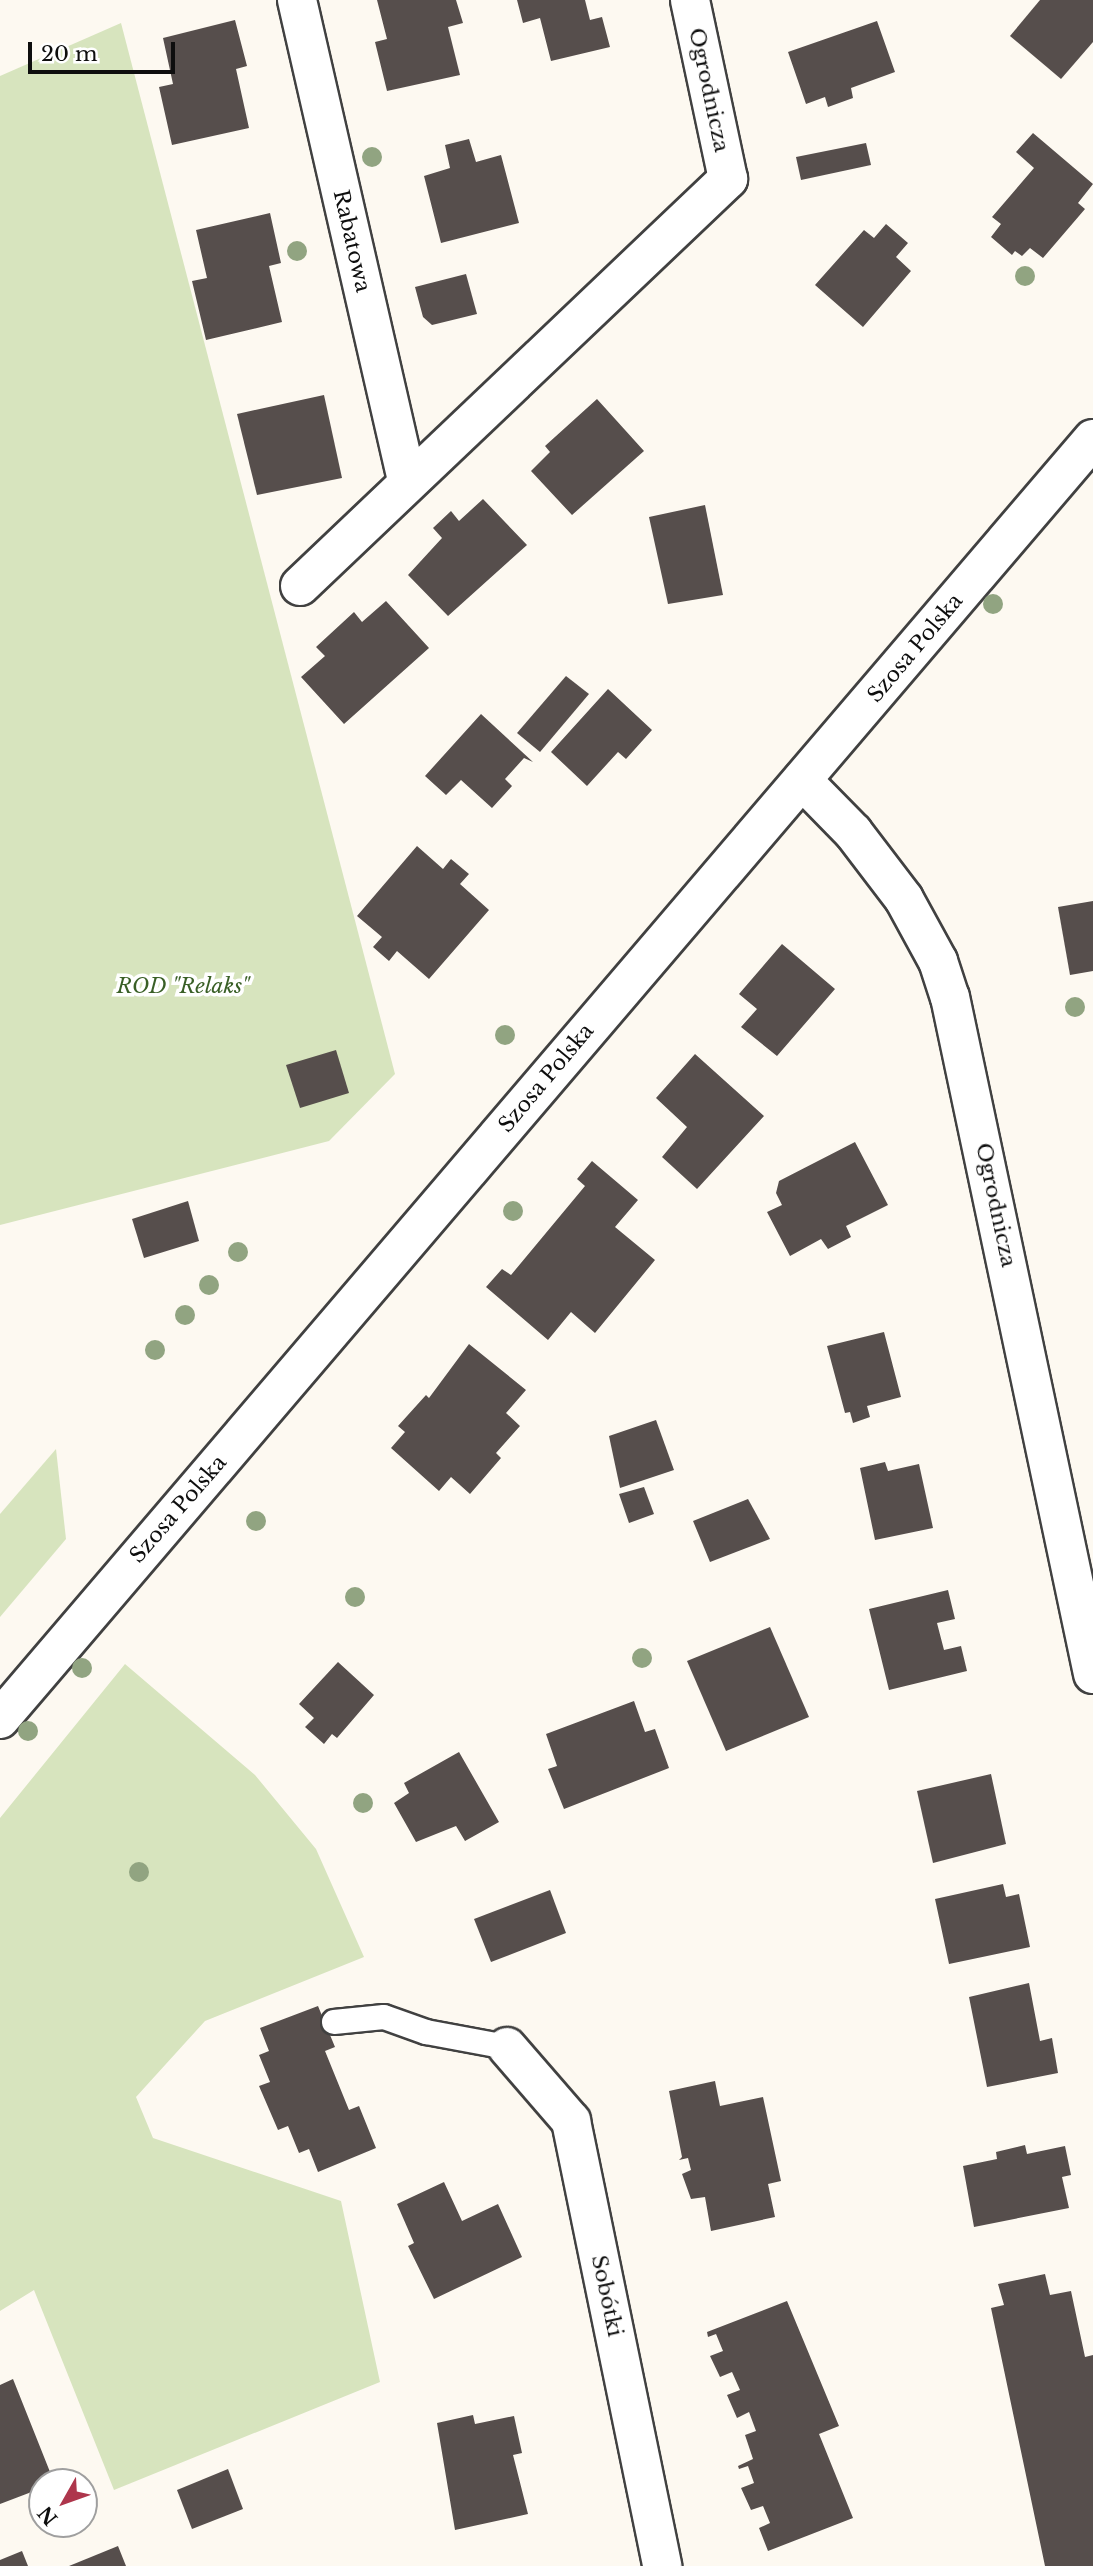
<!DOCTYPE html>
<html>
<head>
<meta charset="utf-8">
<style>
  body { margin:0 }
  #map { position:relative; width:1093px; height:2566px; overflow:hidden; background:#fdf9f1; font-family:"Libre Baskerville",serif }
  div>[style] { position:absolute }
  .green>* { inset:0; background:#d7e4be }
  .building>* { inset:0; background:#564e4c }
  .roads { filter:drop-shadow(2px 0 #414141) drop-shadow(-2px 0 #414141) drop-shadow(0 2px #414141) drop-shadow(0 -2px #414141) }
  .service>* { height:24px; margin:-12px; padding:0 12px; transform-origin:12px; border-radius:12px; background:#fff }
  .minor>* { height:38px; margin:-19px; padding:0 19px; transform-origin:19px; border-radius:19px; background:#fff }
  .tertiary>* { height:38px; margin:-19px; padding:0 19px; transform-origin:19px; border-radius:19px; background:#fff }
  .trees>* { width:20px; height:20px; margin:-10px; border-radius:50%; background:#91a481 }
  span { translate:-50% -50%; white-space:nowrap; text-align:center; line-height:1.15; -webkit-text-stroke:7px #fff; paint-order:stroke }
  .street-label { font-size:21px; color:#0e0e0e }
  .park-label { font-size:21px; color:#395f26; font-style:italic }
  .north { position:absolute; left:28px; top:2468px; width:70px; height:70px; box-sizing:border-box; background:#fff; border:2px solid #9f9f9f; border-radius:50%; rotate:230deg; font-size:19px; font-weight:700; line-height:28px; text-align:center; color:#0e0e0e }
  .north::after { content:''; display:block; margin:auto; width:24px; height:32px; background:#ae364c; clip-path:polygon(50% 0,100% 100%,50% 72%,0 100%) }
  .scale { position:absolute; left:28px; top:42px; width:147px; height:32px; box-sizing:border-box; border:4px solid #0e0e0e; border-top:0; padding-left:9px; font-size:21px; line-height:24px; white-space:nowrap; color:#0e0e0e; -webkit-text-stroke:5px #fff; paint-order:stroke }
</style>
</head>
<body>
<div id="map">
  <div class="green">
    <div style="clip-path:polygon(121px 23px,395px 1074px,329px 1141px,0 1225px,0 76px)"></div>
    <div style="clip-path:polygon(56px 1449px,66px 1539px,0 1617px,0 1514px)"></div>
    <div style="clip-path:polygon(125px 1664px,255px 1775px,316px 1849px,364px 1957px,205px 2021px,136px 2097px,153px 2138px,341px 2201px,380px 2382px,114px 2490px,34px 2290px,0 2311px,0 1818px)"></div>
  </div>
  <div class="building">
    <div style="clip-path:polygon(377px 0,456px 0,463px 23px,448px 27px,460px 75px,387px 91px,375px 42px,387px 39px)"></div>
    <div style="clip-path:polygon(517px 0,585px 0,590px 20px,602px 17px,610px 47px,551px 61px,540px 18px,523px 23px)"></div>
    <div style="clip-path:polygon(1040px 0,1093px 0,1093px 42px,1061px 79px,1010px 36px)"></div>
    <div style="clip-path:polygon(235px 20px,247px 66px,236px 69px,249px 128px,172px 145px,159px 87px,173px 84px,163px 38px)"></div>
    <div style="clip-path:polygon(877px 21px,895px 72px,851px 88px,853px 98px,828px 107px,825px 97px,806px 104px,788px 52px)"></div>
    <div style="clip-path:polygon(1033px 133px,1093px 184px,1078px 203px,1085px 209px,1043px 258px,1030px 248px,1022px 256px,1015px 251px,1012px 255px,991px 237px,1001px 224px,992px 217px,1034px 168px,1016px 152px)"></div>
    <div style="clip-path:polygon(469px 139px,476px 162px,501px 155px,519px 223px,441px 243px,424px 176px,450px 168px,445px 145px)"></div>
    <div style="clip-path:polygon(866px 143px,871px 165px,801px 180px,796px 157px)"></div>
    <div style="clip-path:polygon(270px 213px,281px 263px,269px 266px,282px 322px,206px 340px,192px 281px,207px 278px,196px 230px)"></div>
    <div style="clip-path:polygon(886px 224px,908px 243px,896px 257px,911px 271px,863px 327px,815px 285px,864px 230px,874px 238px)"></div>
    <div style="clip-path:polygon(466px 274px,477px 314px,432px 325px,423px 317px,415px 287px)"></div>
    <div style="clip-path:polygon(324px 395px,342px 478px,257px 495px,237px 414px)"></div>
    <div style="clip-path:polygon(597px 399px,644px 451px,572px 515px,531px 471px,550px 452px,545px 446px)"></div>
    <div style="clip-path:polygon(483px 499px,527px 545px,448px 616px,408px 575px,442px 538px,433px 528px,451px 511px,459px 521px)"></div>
    <div style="clip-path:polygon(705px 505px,723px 595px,668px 604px,649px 517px)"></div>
    <div style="clip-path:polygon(386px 601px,429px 648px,344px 724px,301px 677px,325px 656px,316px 647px,354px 612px,362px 622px)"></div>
    <div style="clip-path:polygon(566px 676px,589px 694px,540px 752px,517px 733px)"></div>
    <div style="clip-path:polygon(608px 689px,652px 730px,626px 759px,618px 752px,587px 786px,551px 752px)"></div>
    <div style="clip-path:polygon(481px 714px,533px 762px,524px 758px,505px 779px,512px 786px,492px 808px,461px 780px,446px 795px,425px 776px)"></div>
    <div style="clip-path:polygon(417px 846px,443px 869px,451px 859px,469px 874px,460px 884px,489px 910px,429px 979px,397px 951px,389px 961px,373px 947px,382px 937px,357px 916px)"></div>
    <div style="clip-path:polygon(1093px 901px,1093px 971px,1070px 975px,1058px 907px)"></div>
    <div style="clip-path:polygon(782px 944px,835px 989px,777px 1056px,741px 1027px,757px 1009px,739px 994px)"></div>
    <div style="clip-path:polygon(336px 1050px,349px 1093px,300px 1108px,286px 1065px)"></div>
    <div style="clip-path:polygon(695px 1054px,764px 1116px,697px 1189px,662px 1157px,687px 1127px,656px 1098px)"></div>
    <div style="clip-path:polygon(855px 1142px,888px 1205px,846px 1226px,851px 1237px,828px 1249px,821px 1239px,790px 1256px,767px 1212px,782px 1205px,776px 1193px,779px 1181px)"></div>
    <div style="clip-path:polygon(592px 1161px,638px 1200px,615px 1227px,655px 1260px,595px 1333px,571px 1312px,548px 1340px,486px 1287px,502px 1269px,511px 1275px,585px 1186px,577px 1179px)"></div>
    <div style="clip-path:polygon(188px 1201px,199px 1241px,144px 1258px,132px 1219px)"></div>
    <div style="clip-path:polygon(884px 1332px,901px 1397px,867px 1406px,870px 1417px,853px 1423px,850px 1412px,845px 1413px,827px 1346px)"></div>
    <div style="clip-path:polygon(469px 1344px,526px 1390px,506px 1413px,520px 1426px,496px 1453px,501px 1458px,470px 1494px,451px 1477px,439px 1491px,391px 1448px,405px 1432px,398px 1426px,426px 1395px,429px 1398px)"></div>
    <div style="clip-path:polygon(656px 1420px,674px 1470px,620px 1488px,609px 1436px)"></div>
    <div style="clip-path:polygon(885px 1462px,888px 1471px,919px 1464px,933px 1528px,875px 1540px,860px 1468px)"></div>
    <div style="clip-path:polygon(644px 1487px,654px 1514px,629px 1523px,619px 1494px)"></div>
    <div style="clip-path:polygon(748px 1499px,770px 1539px,710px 1562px,693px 1521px)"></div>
    <div style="clip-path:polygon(948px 1590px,955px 1619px,937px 1623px,944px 1650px,961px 1646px,967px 1671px,889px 1690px,869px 1609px)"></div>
    <div style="clip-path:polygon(770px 1627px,809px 1717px,726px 1751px,687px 1661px)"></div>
    <div style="clip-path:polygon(338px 1662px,374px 1695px,337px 1738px,332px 1734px,324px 1744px,305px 1727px,314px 1718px,299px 1704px)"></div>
    <div style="clip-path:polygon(634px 1701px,645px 1732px,655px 1729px,669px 1768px,564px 1809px,548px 1769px,557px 1766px,546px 1734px)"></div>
    <div style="clip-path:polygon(459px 1752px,499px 1822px,465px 1841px,456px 1826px,416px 1842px,394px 1803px,409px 1793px,404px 1783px)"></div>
    <div style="clip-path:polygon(991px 1774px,1006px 1844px,933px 1863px,917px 1791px)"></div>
    <div style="clip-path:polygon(1003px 1884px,1006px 1897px,1019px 1894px,1030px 1947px,949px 1964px,935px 1899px)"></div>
    <div style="clip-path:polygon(550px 1890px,566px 1933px,491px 1962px,474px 1919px)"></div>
    <div style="clip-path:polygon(1029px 1983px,1040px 2041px,1052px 2038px,1058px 2073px,987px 2087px,969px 1997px)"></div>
    <div style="clip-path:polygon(318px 2006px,335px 2047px,325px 2051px,349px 2110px,359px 2106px,376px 2148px,318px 2172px,309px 2149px,299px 2153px,288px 2126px,278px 2130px,259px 2086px,270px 2082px,259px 2055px,269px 2051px,260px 2028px)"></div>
    <div style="clip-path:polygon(715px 2081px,720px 2106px,763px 2097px,781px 2181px,768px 2184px,775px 2217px,711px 2231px,705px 2197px,691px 2199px,682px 2174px,691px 2170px,688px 2158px,679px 2160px,682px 2157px,669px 2091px)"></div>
    <div style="clip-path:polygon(1025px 2145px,1027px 2154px,1065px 2146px,1071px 2175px,1062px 2177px,1069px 2208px,974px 2227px,963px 2166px,997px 2159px,996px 2152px)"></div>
    <div style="clip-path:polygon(444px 2182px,462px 2221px,498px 2204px,522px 2257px,434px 2299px,408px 2246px,414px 2243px,397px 2204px)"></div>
    <div style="clip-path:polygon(1045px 2274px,1050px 2295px,1071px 2291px,1085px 2357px,1093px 2355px,1093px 2566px,1045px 2566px,991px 2308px,1004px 2305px,998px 2284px)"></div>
    <div style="clip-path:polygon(787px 2301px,839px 2426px,819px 2434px,853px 2518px,768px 2551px,759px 2528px,770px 2523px,763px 2506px,751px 2510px,741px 2488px,754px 2483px,748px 2466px,739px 2469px,738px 2466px,753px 2459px,745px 2435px,756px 2431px,749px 2412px,737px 2418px,727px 2395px,740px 2390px,732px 2372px,720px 2377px,710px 2356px,723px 2351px,716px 2334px,708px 2337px,707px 2332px)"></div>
    <div style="clip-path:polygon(13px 2379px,54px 2482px,42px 2482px,42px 2488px,0 2504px,0 2385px)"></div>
    <div style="clip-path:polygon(473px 2415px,475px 2424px,514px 2416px,522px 2453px,513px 2455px,528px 2514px,455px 2530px,437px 2423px)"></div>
    <div style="clip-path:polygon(228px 2469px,243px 2509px,192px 2529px,177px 2490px)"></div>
    <div style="clip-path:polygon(118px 2546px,126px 2566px,69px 2566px)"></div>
    <div style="clip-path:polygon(22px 2551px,28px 2566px,0 2566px,0 2560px)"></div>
  </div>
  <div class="roads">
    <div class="service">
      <div style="left:334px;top:2022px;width:50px;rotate:-5.7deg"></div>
      <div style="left:384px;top:2017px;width:45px;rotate:19.7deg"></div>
      <div style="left:426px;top:2032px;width:82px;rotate:10.5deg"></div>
    </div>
    <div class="minor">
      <div style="left:297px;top:0;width:494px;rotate:77.1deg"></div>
      <div style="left:300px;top:586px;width:591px;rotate:-43.56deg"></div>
      <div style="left:728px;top:179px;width:183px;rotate:-102deg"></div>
      <div style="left:802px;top:780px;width:73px;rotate:45.6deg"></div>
      <div style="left:853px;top:832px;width:84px;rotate:52.7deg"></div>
      <div style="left:904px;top:899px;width:71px;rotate:61.3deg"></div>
      <div style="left:938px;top:961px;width:38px;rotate:72deg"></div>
      <div style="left:950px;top:997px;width:692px;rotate:78.07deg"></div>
      <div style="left:507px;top:2047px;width:98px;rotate:49.1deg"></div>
      <div style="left:571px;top:2121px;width:454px;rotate:78.4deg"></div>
    </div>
    <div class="tertiary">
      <div style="left:0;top:1719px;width:1683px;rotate:-49.51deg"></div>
    </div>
  </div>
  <div class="trees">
    <div style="left:372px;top:157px"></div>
    <div style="left:297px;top:251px"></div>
    <div style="left:1025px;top:276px"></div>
    <div style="left:993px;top:604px"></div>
    <div style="left:1075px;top:1007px"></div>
    <div style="left:505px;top:1035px"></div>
    <div style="left:513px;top:1211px"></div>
    <div style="left:238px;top:1252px"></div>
    <div style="left:209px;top:1285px"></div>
    <div style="left:185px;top:1315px"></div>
    <div style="left:155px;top:1350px"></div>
    <div style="left:256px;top:1521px"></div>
    <div style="left:355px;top:1597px"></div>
    <div style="left:642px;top:1658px"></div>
    <div style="left:82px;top:1668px"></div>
    <div style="left:28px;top:1731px"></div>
    <div style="left:363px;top:1803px"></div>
    <div style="left:139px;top:1872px"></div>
  </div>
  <div class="street-label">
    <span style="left:709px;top:90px;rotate:78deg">Ogrodnicza</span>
    <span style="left:352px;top:241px;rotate:77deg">Rabatowa</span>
    <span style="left:915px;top:648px;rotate:-50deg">Szosa Polska</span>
    <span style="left:546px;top:1078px;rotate:-50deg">Szosa Polska</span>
    <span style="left:996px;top:1205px;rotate:78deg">Ogrodnicza</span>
    <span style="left:178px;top:1509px;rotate:-49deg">Szosa Polska</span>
    <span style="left:607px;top:2296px;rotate:78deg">Sobótki</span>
  </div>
  <div class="park-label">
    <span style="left:183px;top:986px">ROD "Relaks"</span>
  </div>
  <div class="north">N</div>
  <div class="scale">20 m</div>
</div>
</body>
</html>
